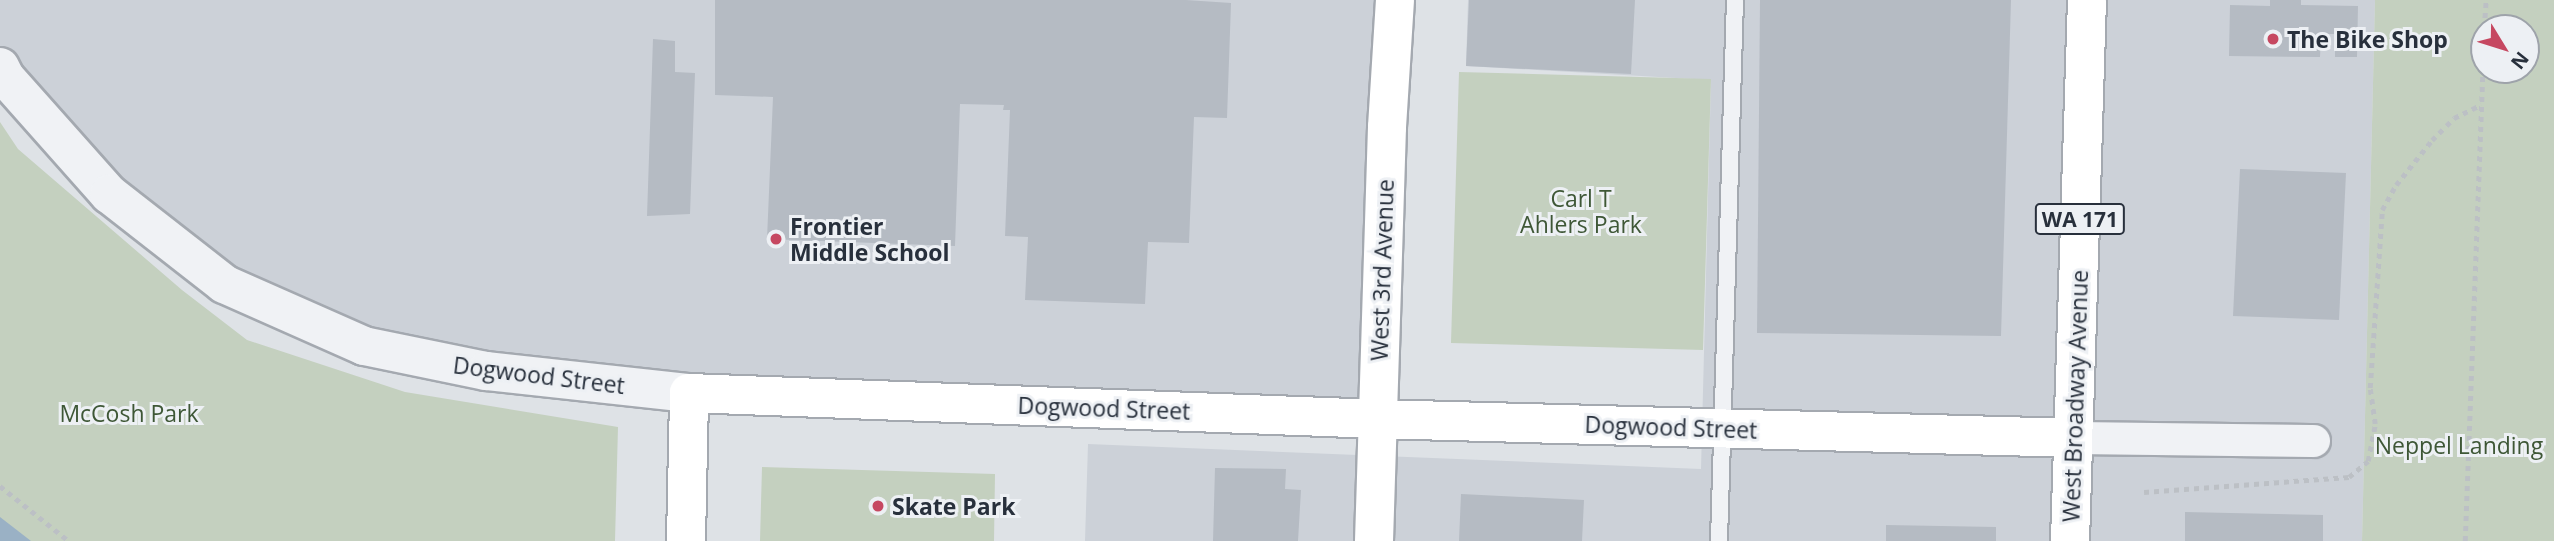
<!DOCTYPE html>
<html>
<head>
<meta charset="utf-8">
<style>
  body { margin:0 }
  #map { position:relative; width:2554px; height:541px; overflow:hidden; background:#dee2e6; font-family:"Open Sans",sans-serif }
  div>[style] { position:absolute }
  .built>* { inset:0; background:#ccd1d8 }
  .green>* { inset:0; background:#c4d0bf }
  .water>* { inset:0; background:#9ab1c5 }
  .building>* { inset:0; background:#b5bbc3 }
  .path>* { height:4.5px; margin-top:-2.25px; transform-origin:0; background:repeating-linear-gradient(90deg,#bcc0c5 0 5px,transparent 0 10px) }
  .roads { filter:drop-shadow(2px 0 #a4a9b0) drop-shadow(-2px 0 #a4a9b0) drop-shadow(0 2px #a4a9b0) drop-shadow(0 -2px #a4a9b0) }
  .service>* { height:16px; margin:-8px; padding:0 8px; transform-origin:8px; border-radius:8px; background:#f0f2f5 }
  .minor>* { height:32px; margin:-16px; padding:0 16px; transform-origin:16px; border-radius:16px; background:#f0f2f5 }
  .tertiary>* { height:38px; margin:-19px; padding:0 19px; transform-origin:19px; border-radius:19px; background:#f0f2f5 }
  .secondary>* { height:38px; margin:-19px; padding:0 19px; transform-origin:19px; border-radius:19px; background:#fff }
  .primary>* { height:38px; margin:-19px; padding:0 19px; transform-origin:19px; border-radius:19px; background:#fff }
  .dots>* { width:19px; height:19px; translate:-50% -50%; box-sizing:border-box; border:4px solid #edf0f4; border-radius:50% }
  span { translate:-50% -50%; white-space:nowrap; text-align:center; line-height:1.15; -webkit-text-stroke:6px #edf0f4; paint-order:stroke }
  .shield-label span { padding:2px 5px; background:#edf0f4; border:2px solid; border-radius:5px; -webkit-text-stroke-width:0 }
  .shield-label { font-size:21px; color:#28303c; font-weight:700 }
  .poi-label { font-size:23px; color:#28303c; font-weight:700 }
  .left { translate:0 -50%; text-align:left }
  .park-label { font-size:23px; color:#3e5736 }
  .street-label { font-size:23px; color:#28303c }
  .north { position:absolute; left:2470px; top:14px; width:70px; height:70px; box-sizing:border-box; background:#edf0f4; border:2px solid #9ea3aa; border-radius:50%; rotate:128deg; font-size:19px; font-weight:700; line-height:28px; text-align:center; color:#28303c }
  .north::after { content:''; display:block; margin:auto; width:24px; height:32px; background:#c64861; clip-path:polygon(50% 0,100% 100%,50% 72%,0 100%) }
</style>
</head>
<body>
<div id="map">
  <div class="built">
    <div style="clip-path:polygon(0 0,1397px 0,1377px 419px,486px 371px,224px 284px,0 67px)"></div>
    <div style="clip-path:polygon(1468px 0,2375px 0,2362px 541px,1085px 541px,1088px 444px,1701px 469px,1711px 80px,1466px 66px)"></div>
  </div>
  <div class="green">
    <div style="clip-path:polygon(evenodd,2375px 0,2554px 0,2554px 541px,2362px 541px,2375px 0,2484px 28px,2526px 28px,2526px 70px,2484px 70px,2484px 28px)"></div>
    <div style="clip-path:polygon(1459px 72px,1711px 79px,1703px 350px,1451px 343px)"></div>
    <div style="clip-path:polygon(0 122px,18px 149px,182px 290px,247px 340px,405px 392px,618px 427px,615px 541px,0 541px)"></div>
    <div style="clip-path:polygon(762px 467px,995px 474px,994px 541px,760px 541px)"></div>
  </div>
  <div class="water">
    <div style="clip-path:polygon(0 517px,31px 541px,0 541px)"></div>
  </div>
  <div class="building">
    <div style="clip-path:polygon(715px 0,1186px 0,1231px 3px,1227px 118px,1194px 117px,1189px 243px,1148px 242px,1145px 304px,1025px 300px,1028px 237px,1005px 236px,1010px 110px,1003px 110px,1004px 105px,960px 104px,955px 246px,767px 239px,773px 97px,715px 95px)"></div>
    <div style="clip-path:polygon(1469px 0,1635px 0,1631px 74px,1466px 66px)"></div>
    <div style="clip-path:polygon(1760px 0,2011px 0,2001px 336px,1757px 333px)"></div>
    <div style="clip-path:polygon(2270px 0,2301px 0,2301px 5px,2358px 6px,2357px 57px,2335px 57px,2335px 34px,2321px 34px,2320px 57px,2229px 56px,2230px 5px,2270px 6px)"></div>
    <div style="clip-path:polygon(653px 39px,675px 41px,675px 72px,695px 73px,690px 214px,647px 216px)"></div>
    <div style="clip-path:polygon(2240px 169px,2346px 173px,2339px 320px,2233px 316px)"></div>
    <div style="clip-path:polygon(1215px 468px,1286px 469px,1285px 489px,1301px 490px,1298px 541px,1213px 541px)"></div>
    <div style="clip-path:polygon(1461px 494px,1584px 500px,1582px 541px,1459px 541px)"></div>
    <div style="clip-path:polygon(2185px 512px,2323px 515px,2323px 541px,2185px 541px)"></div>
    <div style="clip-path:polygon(1886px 525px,1996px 527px,1996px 541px,1886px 541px)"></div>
  </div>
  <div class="path">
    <div style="left:2484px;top:28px;width:28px;rotate:-86deg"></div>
    <div style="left:0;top:486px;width:88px;rotate:38.6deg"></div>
    <div style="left:2144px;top:492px;width:206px;rotate:-4.2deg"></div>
    <div style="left:2349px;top:477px;width:25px;rotate:-40deg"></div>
    <div style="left:2368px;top:461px;width:38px;rotate:-79deg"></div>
    <div style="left:2375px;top:424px;width:36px;rotate:-98deg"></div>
    <div style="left:2370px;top:388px;width:178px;rotate:-86.1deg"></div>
    <div style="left:2382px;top:210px;width:29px;rotate:-61deg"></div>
    <div style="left:2396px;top:185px;width:58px;rotate:-51.3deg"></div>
    <div style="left:2432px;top:140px;width:31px;rotate:-45deg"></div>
    <div style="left:2454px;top:118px;width:30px;rotate:-26deg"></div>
    <div style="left:2465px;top:541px;width:505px;rotate:-87.85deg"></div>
  </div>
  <div class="roads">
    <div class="service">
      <div style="left:1719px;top:541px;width:541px;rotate:-88.31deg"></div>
    </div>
    <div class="minor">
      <div style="left:2073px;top:438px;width:241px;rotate:0.7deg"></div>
    </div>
    <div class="tertiary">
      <div style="left:0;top:67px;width:11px;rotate:63deg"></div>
      <div style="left:5px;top:77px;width:157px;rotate:48.4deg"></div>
      <div style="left:109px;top:194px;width:146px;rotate:38deg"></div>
      <div style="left:224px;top:284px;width:153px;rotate:23.9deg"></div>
      <div style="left:364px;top:346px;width:125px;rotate:11.6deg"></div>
      <div style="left:486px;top:371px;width:204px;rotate:6.2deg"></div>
    </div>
    <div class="secondary">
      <div style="left:686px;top:541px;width:148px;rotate:-88.8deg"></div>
      <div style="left:689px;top:393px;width:688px;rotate:2.16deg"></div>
      <div style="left:1377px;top:419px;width:696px;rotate:1.56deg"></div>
      <div style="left:1374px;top:541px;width:414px;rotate:-88.2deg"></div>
      <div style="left:1387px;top:127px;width:127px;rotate:-86.4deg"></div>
    </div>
    <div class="primary">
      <div style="left:2070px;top:541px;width:541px;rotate:-88.2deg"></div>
    </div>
  </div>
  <div class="dots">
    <div style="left:2273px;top:39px;background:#c64861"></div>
    <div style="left:776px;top:239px;background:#c64861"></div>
    <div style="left:878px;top:506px;background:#c64861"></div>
  </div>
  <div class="shield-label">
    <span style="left:2080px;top:219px">WA 171</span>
  </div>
  <div class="poi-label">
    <span class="left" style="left:2287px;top:39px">The Bike Shop</span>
    <span class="left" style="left:790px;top:239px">Frontier<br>Middle School</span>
    <span class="left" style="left:892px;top:506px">Skate Park</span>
  </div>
  <div class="park-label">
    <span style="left:1581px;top:211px">Carl T<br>Ahlers Park</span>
    <span style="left:129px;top:413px">McCosh Park</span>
    <span style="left:2459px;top:445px">Neppel Landing</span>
  </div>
  <div class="street-label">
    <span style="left:1382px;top:270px;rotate:-88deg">West 3rd Avenue</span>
    <span style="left:539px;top:375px;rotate:7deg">Dogwood Street</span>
    <span style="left:2075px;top:396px;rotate:-88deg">West Broadway Avenue</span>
    <span style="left:1104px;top:408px;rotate:2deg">Dogwood Street</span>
    <span style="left:1671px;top:427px;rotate:2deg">Dogwood Street</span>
  </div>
  <div class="north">N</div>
</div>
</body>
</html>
